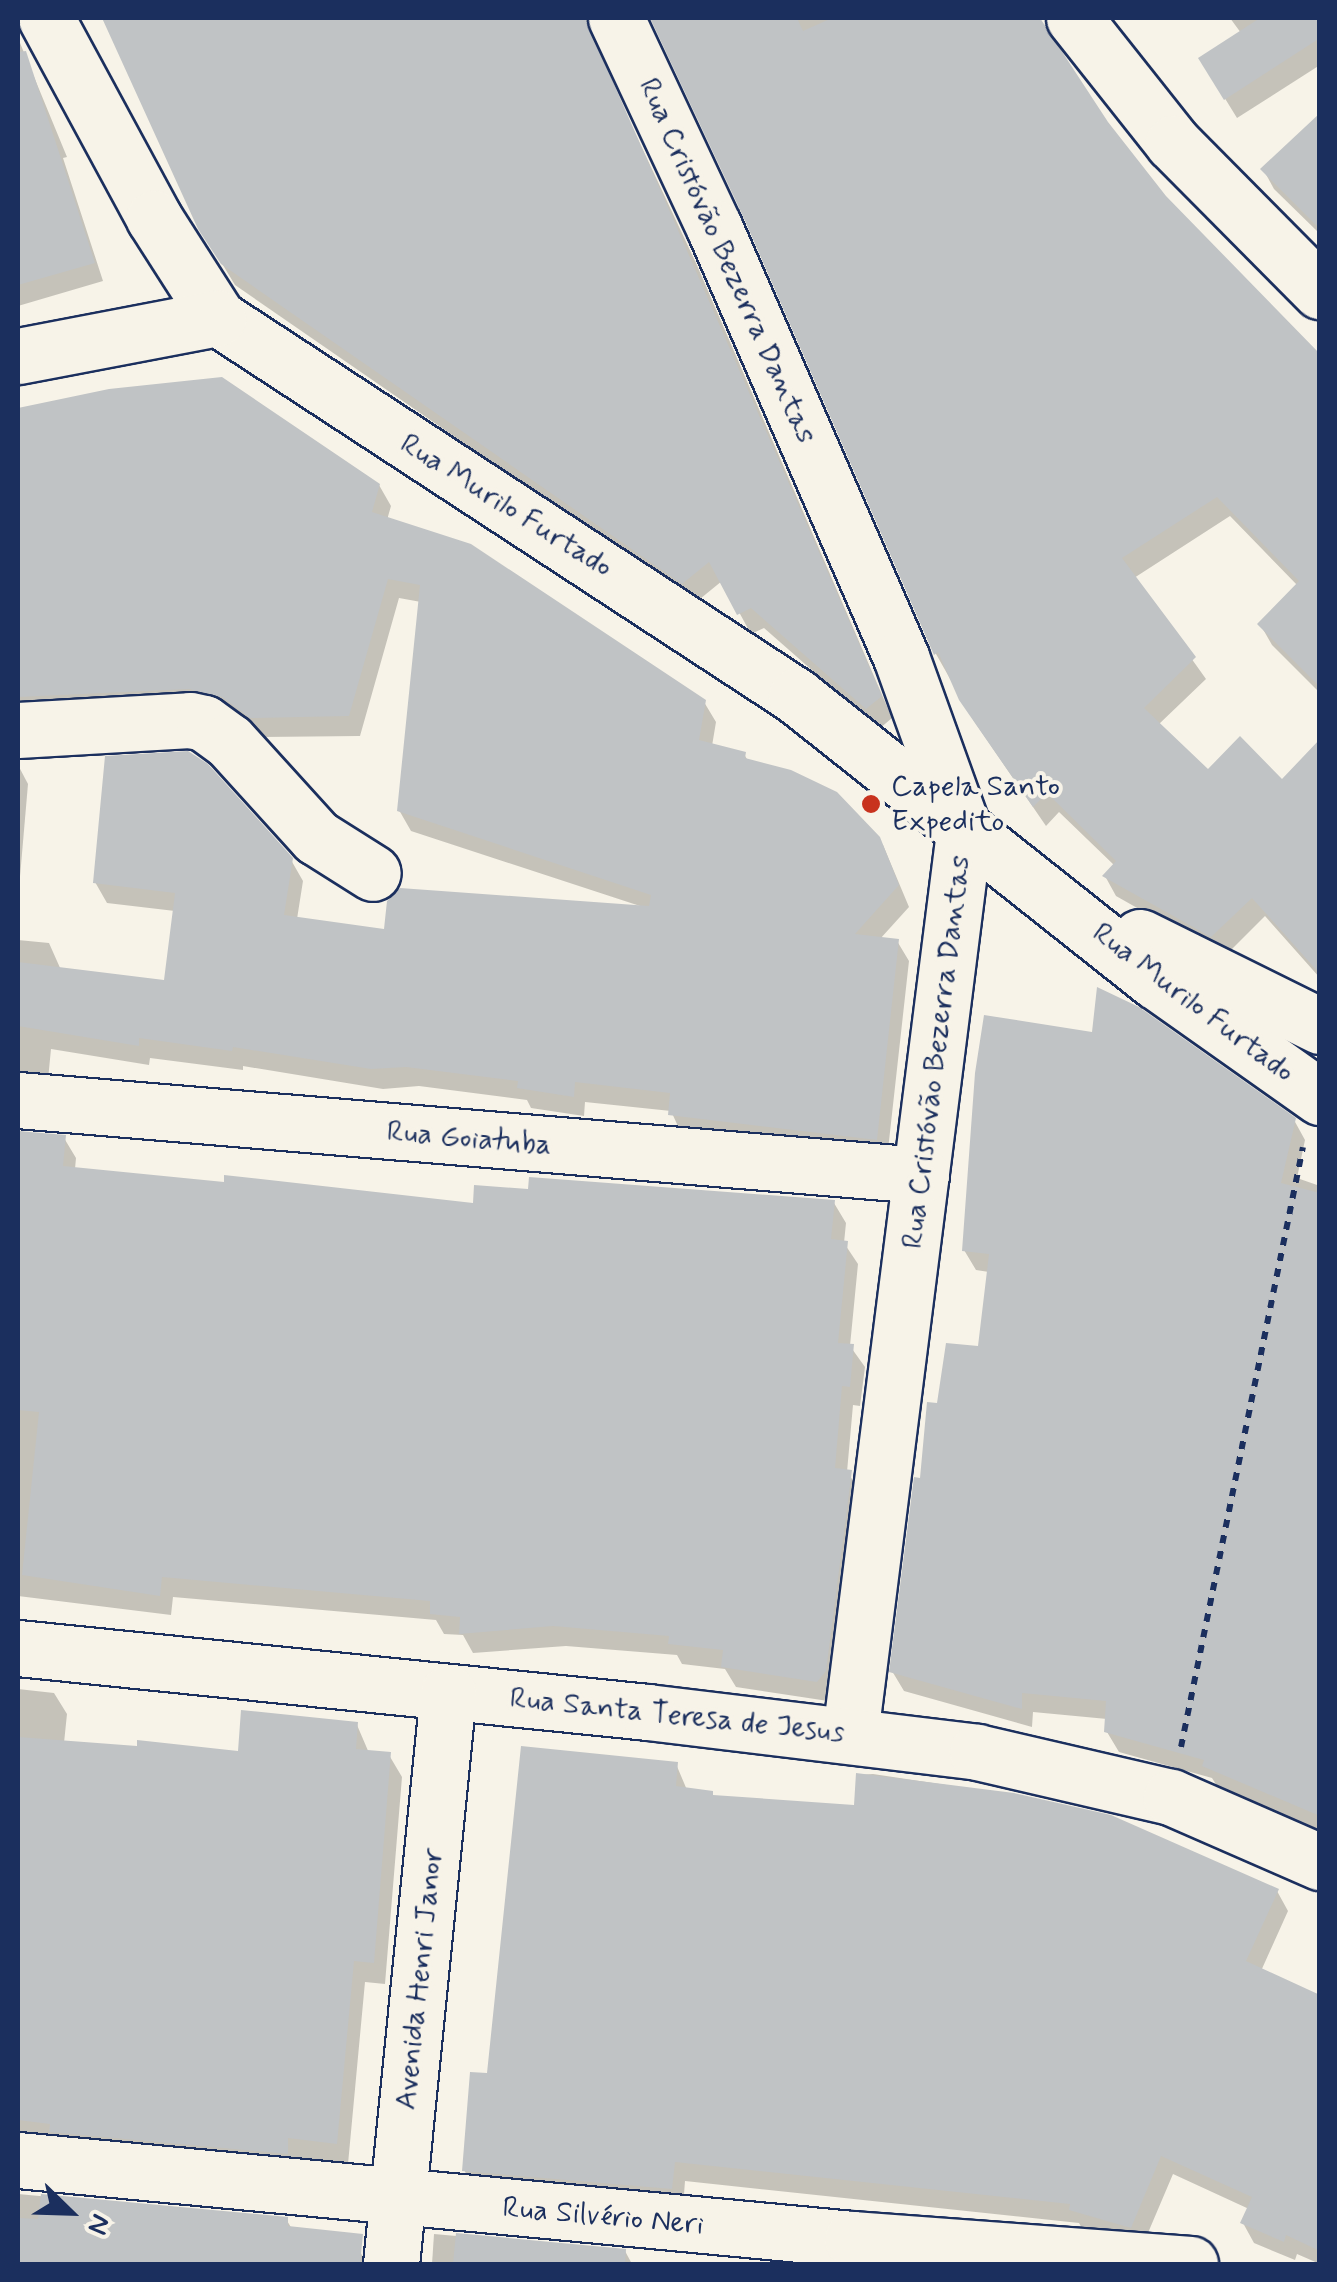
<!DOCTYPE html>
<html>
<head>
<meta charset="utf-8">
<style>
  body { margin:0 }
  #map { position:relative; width:1337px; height:2282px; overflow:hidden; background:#f7f3e8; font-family:Mynerve,sans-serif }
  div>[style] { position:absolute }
  .shadow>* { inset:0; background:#0003 }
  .building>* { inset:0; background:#c0c3c5 }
  .path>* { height:6px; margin-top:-3px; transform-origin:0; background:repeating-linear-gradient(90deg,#1b2f5e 0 8px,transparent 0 16px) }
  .roads { filter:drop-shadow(2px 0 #1b2f5e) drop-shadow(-2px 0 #1b2f5e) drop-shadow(0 2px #1b2f5e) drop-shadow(0 -2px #1b2f5e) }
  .street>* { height:55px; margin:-27.5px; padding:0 27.5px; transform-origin:27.5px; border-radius:27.5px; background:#f7f3e8 }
  .dots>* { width:28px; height:28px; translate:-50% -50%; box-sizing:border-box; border:5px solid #f7f3e8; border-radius:50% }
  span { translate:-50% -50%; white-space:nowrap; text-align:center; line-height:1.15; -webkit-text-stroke:8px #f7f3e8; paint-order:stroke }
  .street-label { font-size:30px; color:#1b2f5e }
  .poi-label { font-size:30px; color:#1b2f5e }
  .left { translate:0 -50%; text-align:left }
  .frame { position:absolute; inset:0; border:20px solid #1b2f5e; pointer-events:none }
  .north { position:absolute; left:20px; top:2162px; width:100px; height:100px; -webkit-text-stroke:8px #f7f3e8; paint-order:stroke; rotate:113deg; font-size:28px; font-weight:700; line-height:40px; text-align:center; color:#1b2f5e }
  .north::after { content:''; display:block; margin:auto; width:35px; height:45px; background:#1b2f5e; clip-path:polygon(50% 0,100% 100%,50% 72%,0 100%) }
</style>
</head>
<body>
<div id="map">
  <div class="shadow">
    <div style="clip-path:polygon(105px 18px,605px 18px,595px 36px,598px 54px,696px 263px,892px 718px,879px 729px,764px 628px,751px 634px,722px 581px,695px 603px,235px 285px,206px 237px)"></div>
    <div style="clip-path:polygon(652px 18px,1036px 18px,1182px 259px,1320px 356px,1320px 693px,1272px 645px,1260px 624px,1298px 586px,1230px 516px,1134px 578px,1206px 679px,1158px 725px,1208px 773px,1282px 783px,1320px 745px,1320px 978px,1265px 916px,1224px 957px,1116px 896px,1105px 876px,1115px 866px,1059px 812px,1046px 826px,974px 721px,936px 654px,745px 213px)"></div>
    <div style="clip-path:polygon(1230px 18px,1320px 18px,1320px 65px,1237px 118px,1213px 79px,1241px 33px)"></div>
    <div style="clip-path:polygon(18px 38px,67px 157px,63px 158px,103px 281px,18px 306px)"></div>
    <div style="clip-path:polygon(1320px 117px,1320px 234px,1274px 189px,1263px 169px)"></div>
    <div style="clip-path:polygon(110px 391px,379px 485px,391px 506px,387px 520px,704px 702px,716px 722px,712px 746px,744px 754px,748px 761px,883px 845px,909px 907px,880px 939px,897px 941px,909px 961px,887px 1159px,682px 1135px,671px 1111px,585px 1102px,584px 1116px,531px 1108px,527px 1100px,419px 1086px,383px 1089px,243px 1066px,243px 1070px,150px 1058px,149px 1065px,51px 1049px,47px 1090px,18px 1086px,18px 940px,49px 943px,61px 970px,166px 982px,175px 911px,107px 903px,95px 882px,291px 860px,303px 881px,297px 919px,387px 932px,640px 906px,411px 831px,399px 810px,421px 602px,399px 598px,360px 736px,263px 737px,235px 717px,18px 722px,18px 410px)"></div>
    <div style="clip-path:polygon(18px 765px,28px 784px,18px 900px)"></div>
    <div style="clip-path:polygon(1294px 1120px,1305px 1140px,1297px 1178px,1320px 1186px,1320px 1830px,1217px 1786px,1212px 1778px,1119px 1752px,1107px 1732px,1107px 1719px,1033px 1712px,1032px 1727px,904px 1691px,892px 1671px,939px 1406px,980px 1349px,989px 1272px,976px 1270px,964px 1250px)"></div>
    <div style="clip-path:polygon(18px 1131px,64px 1138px,76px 1158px,75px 1169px,475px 1206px,834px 1203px,846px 1223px,844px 1243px,858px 1264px,850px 1346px,865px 1367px,860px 1406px,853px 1405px,847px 1472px,862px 1493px,828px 1701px,736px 1687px,725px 1669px,682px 1664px,677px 1655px,566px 1646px,473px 1653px,463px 1635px,444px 1634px,436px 1620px,173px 1597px,171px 1615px,18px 1596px)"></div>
    <div style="clip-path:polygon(18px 1689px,54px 1693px,67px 1714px,64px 1743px,240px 1754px,357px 1725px,369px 1753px,389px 1755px,402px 1777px,385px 1984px,365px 1982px,348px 2164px,299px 2159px,299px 2175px,18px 2153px)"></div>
    <div style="clip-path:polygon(676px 1764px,687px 1790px,714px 1797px,856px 1808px,858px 1775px,873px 1774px,1013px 1795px,1277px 1891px,1288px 1911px,1261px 1971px,1320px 1998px,1320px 2264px,1297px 2254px,1295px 2260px,1254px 2243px,1243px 2223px,1249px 2209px,1173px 2174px,1142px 2247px,1083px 2230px,1079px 2223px,685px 2181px,683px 2208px,476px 2190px,464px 2170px,489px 2076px)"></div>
    <div style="clip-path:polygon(18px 2194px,286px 2219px,292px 2229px,354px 2241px,367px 2264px,18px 2264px)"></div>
    <div style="clip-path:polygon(434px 2234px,625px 2251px,632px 2264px,432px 2264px)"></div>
  </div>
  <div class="building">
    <div style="clip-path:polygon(102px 18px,585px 18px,882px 696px,866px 709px,751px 608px,737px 615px,709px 562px,682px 584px,221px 264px,198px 229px)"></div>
    <div style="clip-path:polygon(650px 18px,797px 18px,803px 31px,832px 18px,1040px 18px,1108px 122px,1166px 196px,1320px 354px,1320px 687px,1257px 624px,1299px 581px,1217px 497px,1122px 558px,1196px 657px,1144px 708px,1208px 769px,1240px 736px,1282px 779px,1320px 739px,1320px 974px,1252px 898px,1211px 937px,1102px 876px,1116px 861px,1047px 793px,1033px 807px,959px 700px,938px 652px,934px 655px,742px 214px)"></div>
    <div style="clip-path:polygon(1260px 18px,1320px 18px,1320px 38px,1224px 100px,1198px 58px)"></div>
    <div style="clip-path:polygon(26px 51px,95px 263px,18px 285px,18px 52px)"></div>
    <div style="clip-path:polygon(1320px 113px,1320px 229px,1260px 169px)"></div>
    <div style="clip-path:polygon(222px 377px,380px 484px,372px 512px,471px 544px,706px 700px,699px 740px,746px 752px,745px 758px,791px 770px,837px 792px,880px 837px,899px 885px,855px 934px,899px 939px,877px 1140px,668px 1115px,670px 1093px,575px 1082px,574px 1097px,517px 1088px,518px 1081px,406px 1067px,371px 1069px,233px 1047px,232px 1051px,139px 1038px,139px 1046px,18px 1026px,18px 962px,164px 980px,175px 893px,93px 883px,105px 756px,188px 751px,208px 764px,293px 858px,284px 915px,384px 929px,387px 901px,400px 888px,649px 906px,651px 895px,397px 811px,420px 585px,388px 579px,349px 716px,250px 718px,222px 697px,189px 689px,18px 697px,18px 408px,109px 389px)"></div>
    <div style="clip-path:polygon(1097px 987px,1139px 1007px,1296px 1118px,1281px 1183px,1320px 1193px,1320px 1816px,1202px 1766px,1204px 1760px,1104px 1732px,1106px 1701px,1022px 1693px,1022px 1709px,889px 1672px,914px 1477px,920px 1478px,927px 1402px,937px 1403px,946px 1343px,978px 1346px,989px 1254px,962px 1251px,975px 1073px,984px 1015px,1092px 1032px)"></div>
    <div style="clip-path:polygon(18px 1131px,66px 1135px,63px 1166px,224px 1182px,224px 1175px,473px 1203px,474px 1185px,528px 1189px,529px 1177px,835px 1200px,831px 1239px,848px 1241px,838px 1343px,854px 1344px,850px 1387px,842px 1386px,835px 1468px,852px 1470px,826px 1671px,817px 1682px,721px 1667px,723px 1650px,668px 1644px,669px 1636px,553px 1626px,459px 1634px,460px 1617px,430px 1614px,430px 1601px,162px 1577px,160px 1596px,22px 1575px,39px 1412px,18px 1410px)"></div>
    <div style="clip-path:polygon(241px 1710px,358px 1722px,356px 1749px,391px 1752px,374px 1963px,354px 1961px,337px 2144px,288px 2138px,288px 2154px,49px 2132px,50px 2124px,18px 2120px,18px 1737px,137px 1746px,137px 1740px,238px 1751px)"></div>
    <div style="clip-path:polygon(521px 1746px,678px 1762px,676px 1786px,713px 1791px,713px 1795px,854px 1805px,856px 1773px,1014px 1793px,1111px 1815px,1279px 1889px,1246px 1961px,1320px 1995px,1320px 2251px,1286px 2235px,1284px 2242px,1240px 2223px,1252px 2197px,1161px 2156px,1131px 2228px,1069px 2210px,1070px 2204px,675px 2162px,672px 2189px,462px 2171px,470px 2072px,487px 2073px)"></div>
    <div style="clip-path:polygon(41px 2194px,288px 2217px,288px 2226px,363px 2234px,360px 2264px,18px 2264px,18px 2218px,38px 2219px)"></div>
    <div style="clip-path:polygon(456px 2233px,626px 2249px,625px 2264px,453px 2264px)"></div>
  </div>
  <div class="path">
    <div style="left:1181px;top:1747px;width:612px;rotate:-78.51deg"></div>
  </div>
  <div class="roads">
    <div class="street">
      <div style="left:46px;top:18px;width:227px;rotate:61.6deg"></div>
      <div style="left:154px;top:218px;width:119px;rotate:57.4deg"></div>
      <div style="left:218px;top:318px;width:691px;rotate:33.18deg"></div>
      <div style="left:796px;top:696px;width:459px;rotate:38.4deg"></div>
      <div style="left:1156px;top:981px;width:201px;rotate:35.3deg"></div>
      <div style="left:616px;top:18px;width:231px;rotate:64.9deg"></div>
      <div style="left:714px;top:227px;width:469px;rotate:66.5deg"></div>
      <div style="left:901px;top:657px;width:186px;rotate:70.2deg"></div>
      <div style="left:964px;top:832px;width:909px;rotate:97.2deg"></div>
      <div style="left:1074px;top:18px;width:159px;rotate:51.6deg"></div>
      <div style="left:1173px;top:143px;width:209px;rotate:45.2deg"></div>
      <div style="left:18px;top:356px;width:204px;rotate:-10.8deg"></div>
      <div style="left:18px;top:730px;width:172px;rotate:-3.3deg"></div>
      <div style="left:190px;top:720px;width:14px;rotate:12deg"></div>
      <div style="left:204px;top:723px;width:31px;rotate:36deg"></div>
      <div style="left:229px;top:741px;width:130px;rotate:47.8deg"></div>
      <div style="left:316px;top:837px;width:67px;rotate:32.3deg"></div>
      <div style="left:1140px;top:937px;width:201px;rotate:26.3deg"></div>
      <div style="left:18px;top:1100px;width:906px;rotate:4.75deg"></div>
      <div style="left:18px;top:1648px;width:633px;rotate:5.8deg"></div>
      <div style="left:648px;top:1712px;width:331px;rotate:6.9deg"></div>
      <div style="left:977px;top:1752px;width:199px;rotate:13.1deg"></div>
      <div style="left:1171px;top:1797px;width:163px;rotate:23.6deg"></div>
      <div style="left:18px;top:2160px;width:838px;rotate:5.41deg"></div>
      <div style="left:852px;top:2239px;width:339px;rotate:4.2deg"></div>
      <div style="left:391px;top:2264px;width:574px;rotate:-84.3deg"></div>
    </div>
  </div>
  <div class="dots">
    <div style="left:871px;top:804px;background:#c8321e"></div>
  </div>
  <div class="street-label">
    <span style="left:727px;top:261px;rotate:66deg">Rua Cristóvão Bezerra Dantas</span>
    <span style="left:506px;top:506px;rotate:32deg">Rua Murilo Furtado</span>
    <span style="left:1193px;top:1003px;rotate:37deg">Rua Murilo Furtado</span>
    <span style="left:937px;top:1052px;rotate:-83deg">Rua Cristóvão Bezerra Dantas</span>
    <span style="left:469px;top:1139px;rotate:5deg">Rua Goiatuba</span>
    <span style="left:677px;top:1716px;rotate:6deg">Rua Santa Teresa de Jesus</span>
    <span style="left:420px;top:1979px;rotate:-84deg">Avenida Henri Janor</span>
    <span style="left:603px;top:2217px;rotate:5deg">Rua Silvério Neri</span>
  </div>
  <div class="poi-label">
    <span class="left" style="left:891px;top:804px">Capela Santo<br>Expedito</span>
  </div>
  <div class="frame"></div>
  <div class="north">N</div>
</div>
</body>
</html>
